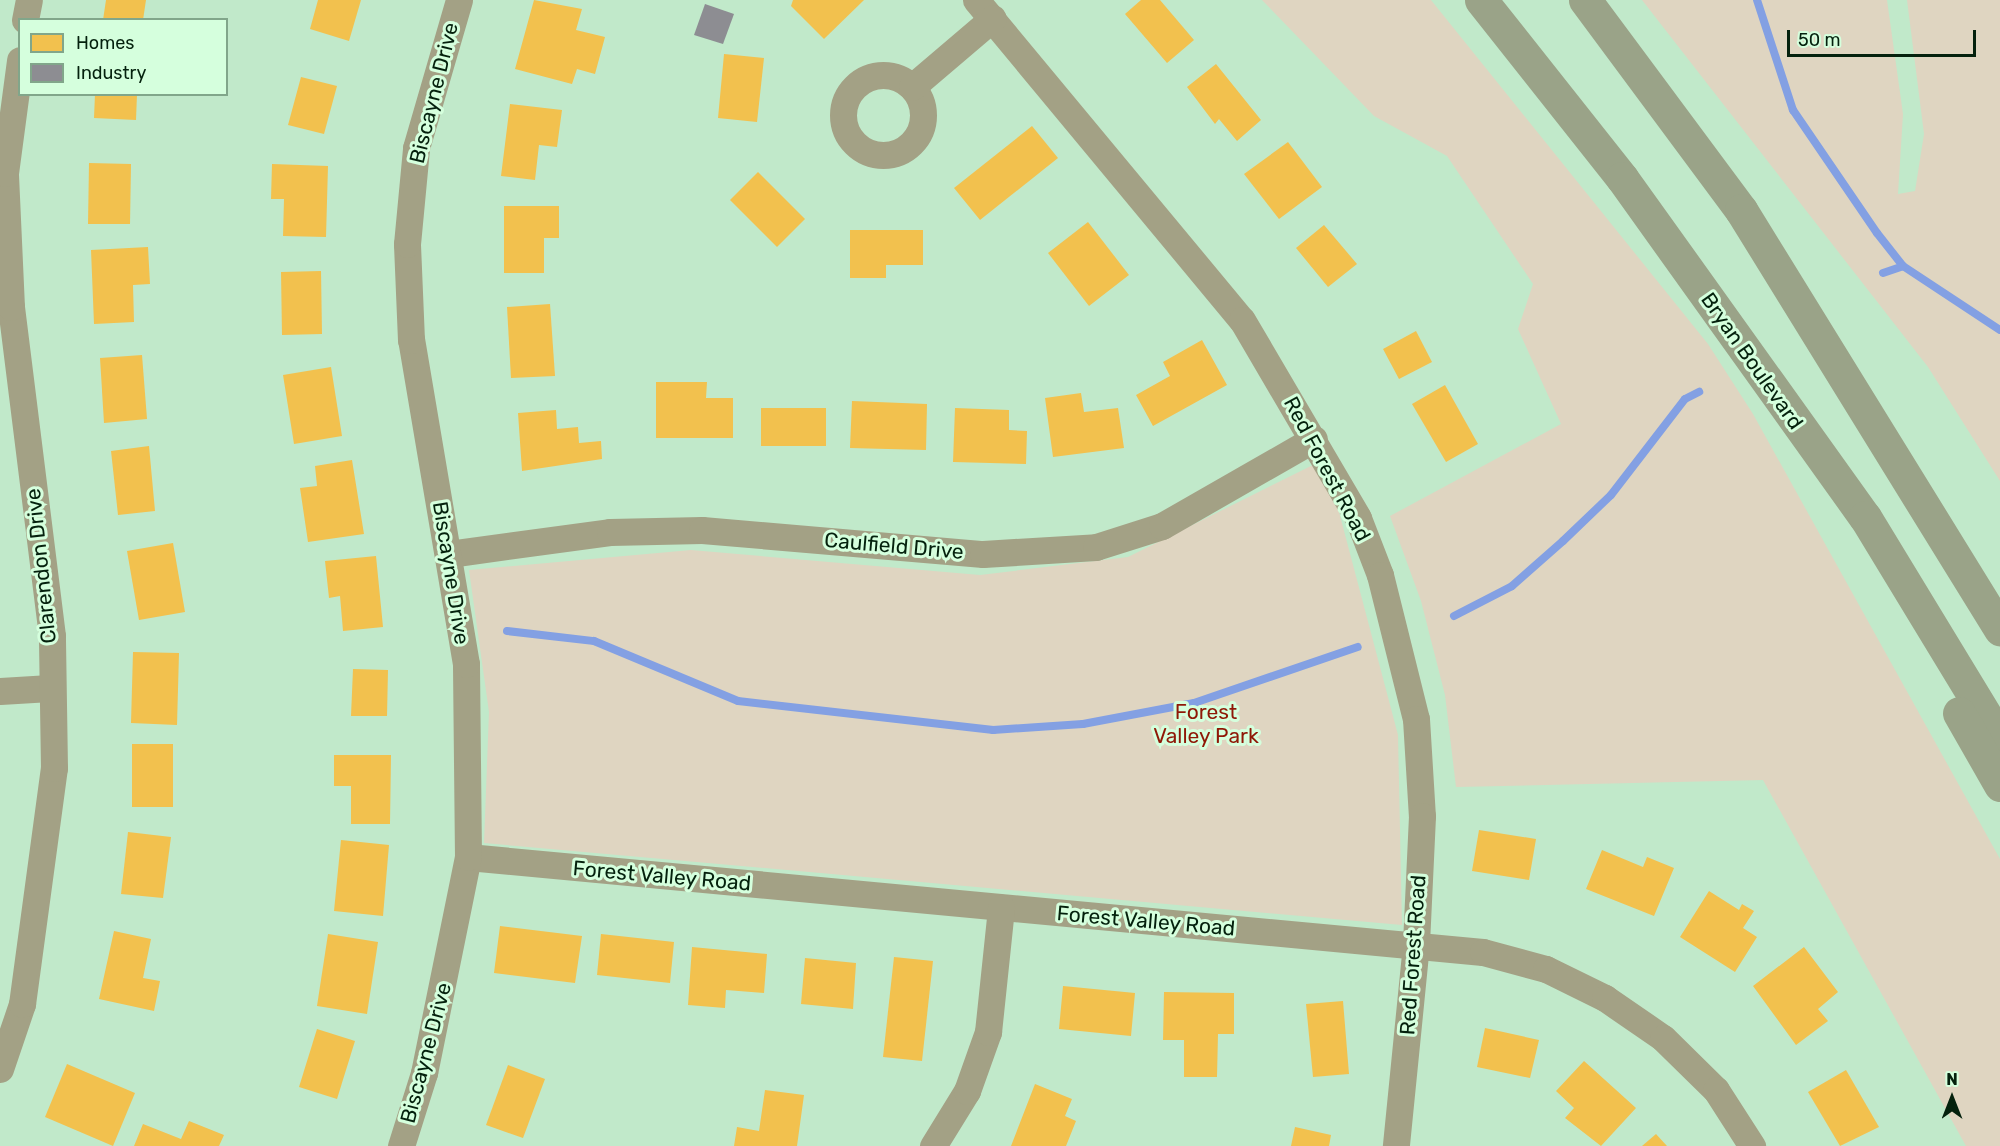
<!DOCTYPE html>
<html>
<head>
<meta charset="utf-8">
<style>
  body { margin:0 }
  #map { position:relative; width:2000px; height:1146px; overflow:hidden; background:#c1e9ca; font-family:Rubik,sans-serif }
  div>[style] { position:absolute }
  .green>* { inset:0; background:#dfd5c1 }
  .homes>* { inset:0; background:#f2c14e }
  .industry>* { inset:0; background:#8d8d92 }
  .stream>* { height:8px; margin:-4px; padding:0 4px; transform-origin:4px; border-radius:4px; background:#83a0e3 }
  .minor>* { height:27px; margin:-13.5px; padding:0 13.5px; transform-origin:13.5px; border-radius:13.5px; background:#a3a185 }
  .minor>.ring { margin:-13.5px; padding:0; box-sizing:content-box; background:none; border:27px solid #a3a185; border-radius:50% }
  .highway>* { height:33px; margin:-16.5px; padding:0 16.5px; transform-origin:16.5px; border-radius:16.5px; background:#9aa388 }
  span { translate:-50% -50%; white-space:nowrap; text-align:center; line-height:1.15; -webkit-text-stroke:6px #d5ffdd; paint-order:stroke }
  .street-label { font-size:21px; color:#04210d }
  .park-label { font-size:21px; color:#8f1807 }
  .legend { position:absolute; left:18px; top:18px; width:210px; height:78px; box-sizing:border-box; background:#d5ffdd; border:2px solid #81a68a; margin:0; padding:8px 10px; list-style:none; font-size:18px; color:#04210d }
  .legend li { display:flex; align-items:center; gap:12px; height:30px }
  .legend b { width:30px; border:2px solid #81a68a }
  .north { position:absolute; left:1922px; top:1068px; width:60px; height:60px; -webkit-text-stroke:4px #d5ffdd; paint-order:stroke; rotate:0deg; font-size:16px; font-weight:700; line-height:24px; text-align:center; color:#04210d }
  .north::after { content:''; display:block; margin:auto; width:21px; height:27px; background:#04210d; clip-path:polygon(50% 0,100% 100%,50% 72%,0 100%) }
  .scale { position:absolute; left:1787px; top:30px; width:189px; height:27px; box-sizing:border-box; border:3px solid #04210d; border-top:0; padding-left:8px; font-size:18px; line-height:21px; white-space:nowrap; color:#04210d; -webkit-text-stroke:4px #d5ffdd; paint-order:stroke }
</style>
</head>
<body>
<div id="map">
  <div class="green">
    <div style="clip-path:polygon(1262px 0,1431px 0,1708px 344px,1753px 414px,2000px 859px,2000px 1146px,1966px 1146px,1763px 780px,1456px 787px,1445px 695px,1421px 601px,1390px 516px,1561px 424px,1518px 329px,1533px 284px,1447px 156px,1374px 116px)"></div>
    <div style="clip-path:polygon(1642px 0,1887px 0,1903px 114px,1898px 194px,1915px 191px,1924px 134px,1907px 0,2000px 0,2000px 481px,1928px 367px)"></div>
    <div style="clip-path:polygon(1325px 459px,1398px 735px,1402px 925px,484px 843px,489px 712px,469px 570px,691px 550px,980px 575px,1128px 557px)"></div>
  </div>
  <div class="homes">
    <div style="clip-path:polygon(106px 0,146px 0,143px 20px,103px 20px)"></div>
    <div style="clip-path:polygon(318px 0,361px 0,349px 41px,310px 29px)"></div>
    <div style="clip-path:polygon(534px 0,582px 9px,576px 30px,605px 37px,595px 74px,577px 69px,572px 84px,515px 69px)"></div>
    <div style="clip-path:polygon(793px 0,864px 0,824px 39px,791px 6px)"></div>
    <div style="clip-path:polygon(1141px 0,1160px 0,1194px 40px,1167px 63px,1125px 14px)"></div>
    <div style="clip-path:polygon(724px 54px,764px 58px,757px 122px,718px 118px)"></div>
    <div style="clip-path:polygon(1216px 64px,1261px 120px,1237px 141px,1219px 119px,1215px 124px,1187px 87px)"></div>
    <div style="clip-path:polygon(301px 77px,337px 86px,324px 134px,288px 125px)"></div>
    <div style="clip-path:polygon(95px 94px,137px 94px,136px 120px,94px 118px)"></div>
    <div style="clip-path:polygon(510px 104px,562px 110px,557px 147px,539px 145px,535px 180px,501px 176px)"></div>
    <div style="clip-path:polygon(1032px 126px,1058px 158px,980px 220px,954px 188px)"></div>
    <div style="clip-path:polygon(1288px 142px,1322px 187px,1279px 219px,1244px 174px)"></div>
    <div style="clip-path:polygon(89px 163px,131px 164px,130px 224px,88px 224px)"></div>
    <div style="clip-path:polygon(272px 164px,328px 166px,326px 237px,283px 236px,284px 199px,271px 199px)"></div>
    <div style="clip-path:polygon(758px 172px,805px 219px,777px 247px,730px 200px)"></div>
    <div style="clip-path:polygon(504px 206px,559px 206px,559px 238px,544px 238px,544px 273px,504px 273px)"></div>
    <div style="clip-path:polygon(1088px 222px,1129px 275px,1089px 306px,1048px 253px)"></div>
    <div style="clip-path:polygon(1324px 225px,1357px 264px,1328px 287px,1296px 248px)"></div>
    <div style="clip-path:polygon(850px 230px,923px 230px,923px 265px,886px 265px,886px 278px,850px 278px)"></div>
    <div style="clip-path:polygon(148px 247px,150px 284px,133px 285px,134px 322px,94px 324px,91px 250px)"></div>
    <div style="clip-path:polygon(321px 271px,322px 334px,282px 335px,281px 272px)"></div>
    <div style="clip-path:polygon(550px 304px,555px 376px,511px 378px,507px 307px)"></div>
    <div style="clip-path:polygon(1416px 331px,1432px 362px,1399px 379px,1383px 349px)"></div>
    <div style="clip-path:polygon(1202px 340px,1227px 385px,1153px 426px,1136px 395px,1170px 376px,1163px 362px)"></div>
    <div style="clip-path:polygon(142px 355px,147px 419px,104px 423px,100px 358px)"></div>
    <div style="clip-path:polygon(331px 367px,342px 436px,294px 444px,283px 375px)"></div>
    <div style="clip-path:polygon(656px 382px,707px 382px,706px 398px,733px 398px,733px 438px,656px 438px)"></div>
    <div style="clip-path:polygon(1445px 385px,1478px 444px,1446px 462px,1412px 404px)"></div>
    <div style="clip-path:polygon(1081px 393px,1084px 412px,1118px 408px,1124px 448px,1053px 457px,1045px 398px)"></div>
    <div style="clip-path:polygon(852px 401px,927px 404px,926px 450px,850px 448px)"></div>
    <div style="clip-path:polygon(761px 408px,826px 408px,826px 446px,761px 446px)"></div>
    <div style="clip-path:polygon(955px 408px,1009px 410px,1009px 430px,1027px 431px,1026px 464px,953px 462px)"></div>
    <div style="clip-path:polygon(556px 410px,557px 429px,578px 427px,579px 443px,601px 441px,602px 459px,522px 471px,518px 413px)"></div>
    <div style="clip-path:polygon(149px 446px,155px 511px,118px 515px,111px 451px)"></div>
    <div style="clip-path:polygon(352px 460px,364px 534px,308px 542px,300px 488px,317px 486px,315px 466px)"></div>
    <div style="clip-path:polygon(173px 543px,185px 612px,139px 620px,127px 551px)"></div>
    <div style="clip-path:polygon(376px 556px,383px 627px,343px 631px,340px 596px,329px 598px,325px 561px)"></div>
    <div style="clip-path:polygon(133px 652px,179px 653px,177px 725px,131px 723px)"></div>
    <div style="clip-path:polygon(353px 669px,388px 670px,387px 716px,351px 716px)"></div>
    <div style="clip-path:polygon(132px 744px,173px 744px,173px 807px,132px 807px)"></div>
    <div style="clip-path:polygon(334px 755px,391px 755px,390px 824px,351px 824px,351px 786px,334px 786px)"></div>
    <div style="clip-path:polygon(1479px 830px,1536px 839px,1529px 880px,1472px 871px)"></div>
    <div style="clip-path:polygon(128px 832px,171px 837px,163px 898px,121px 894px)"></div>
    <div style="clip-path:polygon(341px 840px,389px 845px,383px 916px,334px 911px)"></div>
    <div style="clip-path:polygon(1602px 850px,1643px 867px,1647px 857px,1674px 868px,1654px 916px,1586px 889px)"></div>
    <div style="clip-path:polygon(1709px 891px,1739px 910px,1742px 904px,1754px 911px,1743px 928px,1757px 937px,1735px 972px,1680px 937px)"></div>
    <div style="clip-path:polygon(500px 926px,582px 936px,575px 983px,494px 973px)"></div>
    <div style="clip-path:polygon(114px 931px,151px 939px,143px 978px,160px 981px,154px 1011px,99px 999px)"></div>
    <div style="clip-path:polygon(328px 934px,378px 942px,367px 1014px,317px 1006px)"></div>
    <div style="clip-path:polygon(601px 934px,674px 942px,670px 983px,597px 975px)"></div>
    <div style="clip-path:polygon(692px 947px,767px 954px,764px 993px,726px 990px,725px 1008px,688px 1005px)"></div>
    <div style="clip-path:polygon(1804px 947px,1838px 992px,1818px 1009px,1828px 1021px,1796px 1045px,1753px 986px)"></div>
    <div style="clip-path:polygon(894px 957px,933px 961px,922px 1061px,883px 1057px)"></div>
    <div style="clip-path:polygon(805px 958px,856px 963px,853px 1009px,801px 1004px)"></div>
    <div style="clip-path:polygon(1063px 986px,1135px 993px,1131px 1036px,1059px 1029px)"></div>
    <div style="clip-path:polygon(1164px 992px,1234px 993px,1234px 1034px,1218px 1034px,1217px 1077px,1184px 1077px,1184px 1040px,1163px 1040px)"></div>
    <div style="clip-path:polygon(1343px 1001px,1349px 1074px,1313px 1077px,1306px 1004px)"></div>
    <div style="clip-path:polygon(1485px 1028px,1539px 1040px,1530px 1078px,1477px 1067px)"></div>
    <div style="clip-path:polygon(317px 1029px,355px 1041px,337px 1099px,299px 1087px)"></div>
    <div style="clip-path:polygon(1584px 1061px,1636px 1108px,1601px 1146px,1565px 1118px,1574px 1108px,1556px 1091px)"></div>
    <div style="clip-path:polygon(67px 1064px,135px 1093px,113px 1146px,45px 1117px)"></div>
    <div style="clip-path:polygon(508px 1065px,545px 1079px,523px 1138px,486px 1125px)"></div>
    <div style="clip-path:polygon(1846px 1070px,1879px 1127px,1840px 1146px,1808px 1092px)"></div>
    <div style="clip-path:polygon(1035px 1084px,1072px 1099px,1065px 1116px,1076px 1121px,1066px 1146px,1011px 1146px)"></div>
    <div style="clip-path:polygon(765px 1090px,804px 1095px,797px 1146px,734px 1146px,737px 1127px,759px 1131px)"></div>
    <div style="clip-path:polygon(189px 1121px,224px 1135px,219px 1146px,134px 1146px,143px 1124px,181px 1139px)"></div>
    <div style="clip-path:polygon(1295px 1127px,1331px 1135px,1329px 1146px,1291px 1146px)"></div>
    <div style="clip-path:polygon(1656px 1134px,1667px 1146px,1642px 1146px)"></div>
  </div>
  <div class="industry">
    <div style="clip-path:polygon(705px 4px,734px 14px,723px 44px,694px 35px)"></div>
  </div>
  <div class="stream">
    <div style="left:1757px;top:0;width:116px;rotate:71.9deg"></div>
    <div style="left:1793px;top:110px;width:149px;rotate:55.7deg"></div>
    <div style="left:1877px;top:233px;width:42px;rotate:51.8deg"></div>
    <div style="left:1903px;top:266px;width:116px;rotate:33.4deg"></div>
    <div style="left:1883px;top:273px;width:21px;rotate:-19deg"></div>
    <div style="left:1454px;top:616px;width:65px;rotate:-27.3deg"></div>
    <div style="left:1512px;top:586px;width:68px;rotate:-41.4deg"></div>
    <div style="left:1563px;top:541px;width:66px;rotate:-43.8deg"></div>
    <div style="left:1611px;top:495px;width:121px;rotate:-52.4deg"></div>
    <div style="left:1685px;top:399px;width:16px;rotate:-27deg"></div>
    <div style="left:507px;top:631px;width:88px;rotate:6.6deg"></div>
    <div style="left:594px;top:641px;width:156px;rotate:22.6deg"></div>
    <div style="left:738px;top:701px;width:257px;rotate:6.5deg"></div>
    <div style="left:993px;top:730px;width:90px;rotate:-3.8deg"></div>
    <div style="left:1083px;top:724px;width:113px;rotate:-10.7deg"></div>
    <div style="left:1194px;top:703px;width:173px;rotate:-18.9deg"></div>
  </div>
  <div class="minor">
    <div style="left:976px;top:0;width:416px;rotate:50.3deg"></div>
    <div style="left:1242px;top:320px;width:229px;rotate:59.6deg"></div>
    <div style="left:1358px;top:518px;width:61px;rotate:68.9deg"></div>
    <div style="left:1380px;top:575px;width:148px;rotate:76deg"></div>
    <div style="left:1416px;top:719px;width:97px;rotate:86.5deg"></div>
    <div style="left:1422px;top:816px;width:128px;rotate:92.7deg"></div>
    <div style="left:1416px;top:944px;width:203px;rotate:95.7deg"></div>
    <div style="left:25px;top:20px;width:20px;rotate:-79deg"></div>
    <div class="ring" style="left:843px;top:75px;width:53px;height:53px"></div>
    <div style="left:912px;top:87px;width:106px;rotate:-40.4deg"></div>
    <div style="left:449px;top:554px;width:162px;rotate:-7.8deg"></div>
    <div style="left:610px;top:532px;width:92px;rotate:-1.2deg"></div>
    <div style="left:702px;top:530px;width:282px;rotate:4.9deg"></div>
    <div style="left:983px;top:554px;width:113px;rotate:-3.5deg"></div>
    <div style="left:1096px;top:547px;width:69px;rotate:-17.7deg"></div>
    <div style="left:1162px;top:526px;width:175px;rotate:-29.8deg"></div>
    <div style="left:0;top:691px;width:50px;rotate:-3.4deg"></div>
    <div style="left:468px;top:857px;width:1019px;rotate:5.35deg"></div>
    <div style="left:1483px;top:952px;width:65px;rotate:15.1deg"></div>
    <div style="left:1546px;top:969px;width:66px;rotate:26.2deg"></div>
    <div style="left:1605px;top:998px;width:70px;rotate:34.6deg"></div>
    <div style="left:1663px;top:1038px;width:74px;rotate:44.5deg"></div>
    <div style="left:1716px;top:1090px;width:67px;rotate:57.3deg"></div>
    <div style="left:0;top:1069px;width:69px;rotate:-71.3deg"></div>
    <div style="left:22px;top:1004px;width:238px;rotate:-82.3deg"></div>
    <div style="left:54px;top:768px;width:132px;rotate:-90.9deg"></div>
    <div style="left:52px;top:636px;width:332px;rotate:-97.1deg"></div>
    <div style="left:11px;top:307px;width:134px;rotate:-92.6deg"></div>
    <div style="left:5px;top:173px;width:114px;rotate:-82.4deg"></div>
    <div style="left:401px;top:1146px;width:77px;rotate:-72.5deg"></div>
    <div style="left:424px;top:1073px;width:220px;rotate:-78.5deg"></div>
    <div style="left:468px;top:857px;width:193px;rotate:-90.6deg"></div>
    <div style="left:466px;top:664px;width:329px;rotate:-99.6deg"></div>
    <div style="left:411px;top:340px;width:96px;rotate:-92.4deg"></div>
    <div style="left:407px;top:244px;width:96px;rotate:-84.6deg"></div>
    <div style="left:416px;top:148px;width:154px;rotate:-73.8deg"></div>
    <div style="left:933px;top:1146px;width:65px;rotate:-58.3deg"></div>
    <div style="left:967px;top:1091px;width:63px;rotate:-70.4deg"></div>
    <div style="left:988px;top:1032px;width:125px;rotate:-84deg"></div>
  </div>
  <div class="highway">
    <div style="left:1481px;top:0;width:227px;rotate:51.6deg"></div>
    <div style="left:1622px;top:178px;width:417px;rotate:54.4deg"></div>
    <div style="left:1865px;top:517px;width:260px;rotate:58.7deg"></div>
    <div style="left:1585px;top:0;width:262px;rotate:53.4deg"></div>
    <div style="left:1741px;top:210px;width:493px;rotate:58.3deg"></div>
    <div style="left:1959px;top:713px;width:83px;rotate:60.3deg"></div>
  </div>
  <div class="street-label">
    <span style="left:434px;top:93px;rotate:-76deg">Biscayne Drive</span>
    <span style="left:1752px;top:361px;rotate:55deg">Bryan Boulevard</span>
    <span style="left:1327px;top:469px;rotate:62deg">Red Forest Road</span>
    <span style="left:894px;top:546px;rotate:5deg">Caulfield Drive</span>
    <span style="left:41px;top:566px;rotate:-96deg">Clarendon Drive</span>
    <span style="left:451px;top:573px;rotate:81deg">Biscayne Drive</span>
    <span style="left:662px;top:876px;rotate:5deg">Forest Valley Road</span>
    <span style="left:1146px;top:921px;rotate:5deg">Forest Valley Road</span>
    <span style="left:1413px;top:955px;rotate:-86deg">Red Forest Road</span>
    <span style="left:426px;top:1053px;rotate:-75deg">Biscayne Drive</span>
  </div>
  <div class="park-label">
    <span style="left:1206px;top:724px">Forest<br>Valley Park</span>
  </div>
  <ul class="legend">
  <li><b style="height:16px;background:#f2c14e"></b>Homes</li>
  <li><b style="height:16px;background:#8d8d92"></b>Industry</li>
  </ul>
  <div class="north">N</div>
  <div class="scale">50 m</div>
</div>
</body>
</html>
